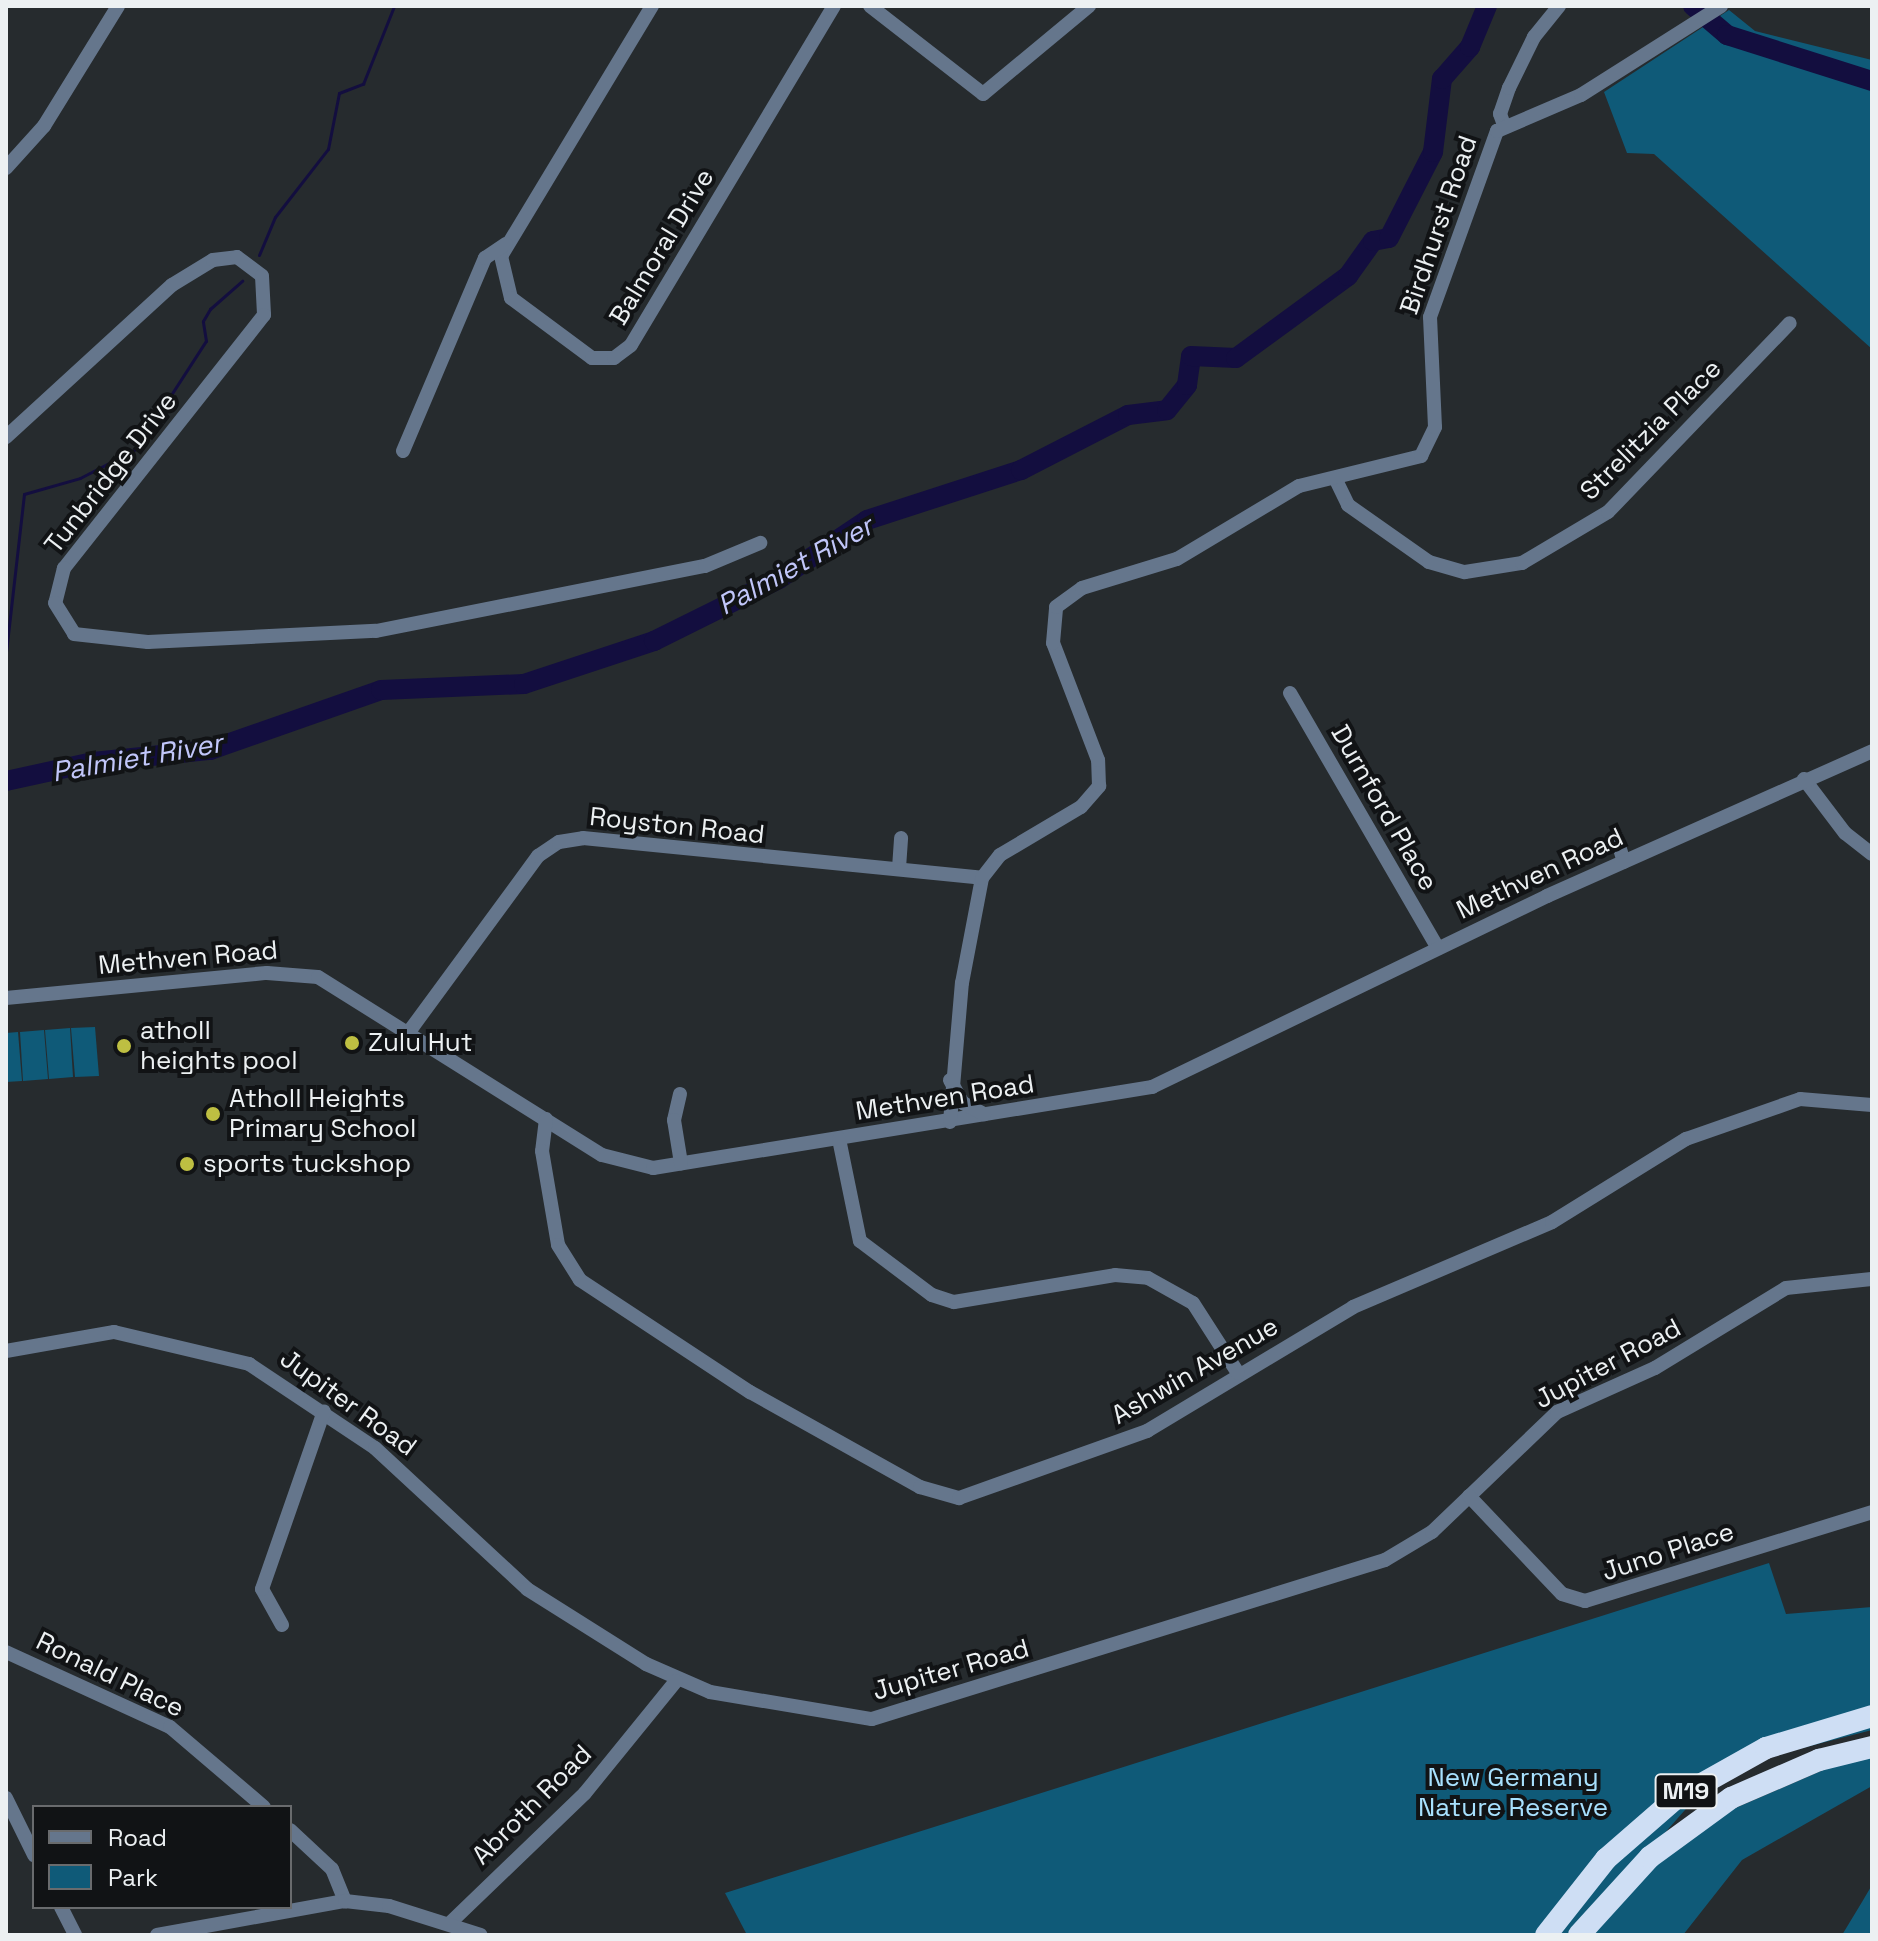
<!DOCTYPE html>
<html>
<head>
<meta charset="utf-8">
<style>
  body { margin:0 }
  #map { position:relative; width:1878px; height:1941px; overflow:hidden; background:#262b2e; font-family:"Space Grotesk",sans-serif }
  div>[style] { position:absolute }
  .green>* { inset:0; background:#0f5a78 }
  .stream>* { height:3px; margin:-1.5px; padding:0 1.5px; transform-origin:1.5px; border-radius:1.5px; background:#130e3f }
  .river>* { height:20px; margin:-10px; padding:0 10px; transform-origin:10px; border-radius:10px; background:#130e3f }
  .minor>* { height:14px; margin:-7px; padding:0 7px; transform-origin:7px; border-radius:7px; background:#65768c }
  .highway>* { height:22px; margin:-11px; padding:0 11px; transform-origin:11px; border-radius:11px; background:#cedef4 }
  .dots>* { width:22px; height:22px; translate:-50% -50%; box-sizing:border-box; border:4px solid #111315; border-radius:50% }
  span { translate:-50% -50%; white-space:nowrap; text-align:center; line-height:1.15; -webkit-text-stroke:8px #111315; paint-order:stroke }
  .shield-label span { padding:2px 6px; background:#111315; border:2px solid; border-radius:6px; -webkit-text-stroke-width:0 }
  .shield-label { font-size:24px; color:#ecf0f2; font-weight:700 }
  .street-label { font-size:26px; color:#ecf0f2 }
  .poi-label { font-size:26px; color:#ecf0f2 }
  .left { translate:0 -50%; text-align:left }
  .park-label { font-size:26px; color:#a8e1fe }
  .water-label { font-size:28px; color:#c1c6f9; font-style:italic }
  .frame { position:absolute; inset:0; border:8px solid #ecf0f2; pointer-events:none }
  .legend { position:absolute; left:32px; top:1805px; width:260px; height:104px; box-sizing:border-box; background:#111315; border:2px solid #696b6d; margin:0; padding:10px 14px; list-style:none; font-size:24px; color:#ecf0f2 }
  .legend li { display:flex; align-items:center; gap:16px; height:40px }
  .legend b { width:40px; border:2px solid #696b6d }
</style>
</head>
<body>
<div id="map">
  <div class="green">
    <div style="clip-path:polygon(1729px 10px,1755px 31px,1872px 60px,1872px 349px,1654px 154px,1627px 153px,1604px 92px)"></div>
    <div style="clip-path:polygon(95px 1027px,99px 1076px,75px 1077px,71px 1028px)"></div>
    <div style="clip-path:polygon(70px 1028px,73px 1077px,49px 1079px,45px 1030px)"></div>
    <div style="clip-path:polygon(44px 1030px,48px 1079px,23px 1081px,20px 1032px)"></div>
    <div style="clip-path:polygon(18px 1032px,22px 1081px,6px 1082px,6px 1033px)"></div>
    <div style="clip-path:polygon(1769px 1563px,1786px 1614px,1872px 1607px,1872px 1730px,1721px 1769px,1575px 1935px,747px 1935px,725px 1893px)"></div>
    <div style="clip-path:polygon(1872px 1749px,1872px 1786px,1742px 1860px,1683px 1935px,1582px 1935px,1687px 1829px)"></div>
    <div style="clip-path:polygon(1872px 1885px,1872px 1935px,1842px 1935px,1862px 1902px)"></div>
  </div>
  <div class="stream">
    <div style="left:259px;top:255px;width:41px;rotate:-67.2deg"></div>
    <div style="left:275px;top:217px;width:86px;rotate:-52.1deg"></div>
    <div style="left:328px;top:149px;width:57px;rotate:-78.9deg"></div>
    <div style="left:339px;top:93px;width:26px;rotate:-21deg"></div>
    <div style="left:363px;top:84px;width:84px;rotate:-68.3deg"></div>
    <div style="left:6px;top:652px;width:159px;rotate:-83.5deg"></div>
    <div style="left:24px;top:494px;width:58px;rotate:-15.9deg"></div>
    <div style="left:80px;top:478px;width:63px;rotate:-27.4deg"></div>
    <div style="left:136px;top:449px;width:129px;rotate:-57.1deg"></div>
    <div style="left:206px;top:341px;width:20px;rotate:-99deg"></div>
    <div style="left:203px;top:321px;width:14px;rotate:-60deg"></div>
    <div style="left:210px;top:309px;width:43px;rotate:-41.2deg"></div>
  </div>
  <div class="river">
    <div style="left:1693px;top:6px;width:45px;rotate:40.5deg"></div>
    <div style="left:1727px;top:35px;width:152px;rotate:17.6deg"></div>
    <div style="left:6px;top:781px;width:89px;rotate:-12.3deg"></div>
    <div style="left:93px;top:762px;width:118px;rotate:-5.9deg"></div>
    <div style="left:210px;top:750px;width:181px;rotate:-19.3deg"></div>
    <div style="left:381px;top:690px;width:143px;rotate:-2.4deg"></div>
    <div style="left:524px;top:684px;width:137px;rotate:-18.3deg"></div>
    <div style="left:654px;top:641px;width:140px;rotate:-26.4deg"></div>
    <div style="left:779px;top:579px;width:106px;rotate:-33.8deg"></div>
    <div style="left:867px;top:520px;width:162px;rotate:-18deg"></div>
    <div style="left:1021px;top:470px;width:120px;rotate:-27.2deg"></div>
    <div style="left:1128px;top:415px;width:39px;rotate:-7deg"></div>
    <div style="left:1167px;top:410px;width:32px;rotate:-51deg"></div>
    <div style="left:1187px;top:385px;width:29px;rotate:-82deg"></div>
    <div style="left:1191px;top:356px;width:45px;rotate:2.5deg"></div>
    <div style="left:1236px;top:358px;width:139px;rotate:-36.2deg"></div>
    <div style="left:1348px;top:276px;width:43px;rotate:-54.5deg"></div>
    <div style="left:1373px;top:241px;width:16px;rotate:-11deg"></div>
    <div style="left:1389px;top:238px;width:97px;rotate:-62.9deg"></div>
    <div style="left:1433px;top:152px;width:74px;rotate:-83deg"></div>
    <div style="left:1442px;top:79px;width:43px;rotate:-48.8deg"></div>
    <div style="left:1470px;top:47px;width:44px;rotate:-67.5deg"></div>
  </div>
  <div class="minor">
    <div style="left:652px;top:6px;width:292px;rotate:121.1deg"></div>
    <div style="left:501px;top:256px;width:43px;rotate:76.6deg"></div>
    <div style="left:511px;top:298px;width:101px;rotate:36.5deg"></div>
    <div style="left:592px;top:358px;width:22px"></div>
    <div style="left:614px;top:358px;width:21px;rotate:-37deg"></div>
    <div style="left:631px;top:345px;width:395px;rotate:-59.1deg"></div>
    <div style="left:870px;top:6px;width:143px;rotate:37.9deg"></div>
    <div style="left:983px;top:94px;width:138px;rotate:-39.7deg"></div>
    <div style="left:1504px;top:125px;width:12px;rotate:-110deg"></div>
    <div style="left:1500px;top:114px;width:28px;rotate:-71deg"></div>
    <div style="left:1509px;top:88px;width:57px;rotate:-63.9deg"></div>
    <div style="left:1534px;top:37px;width:40px;rotate:-51deg"></div>
    <div style="left:6px;top:168px;width:57px;rotate:-47.9deg"></div>
    <div style="left:44px;top:126px;width:141px;rotate:-58.3deg"></div>
    <div style="left:6px;top:437px;width:225px;rotate:-42.5deg"></div>
    <div style="left:172px;top:285px;width:48px;rotate:-31.4deg"></div>
    <div style="left:213px;top:260px;width:24px;rotate:-7deg"></div>
    <div style="left:237px;top:257px;width:31px;rotate:37deg"></div>
    <div style="left:262px;top:276px;width:39px;rotate:87deg"></div>
    <div style="left:264px;top:315px;width:323px;rotate:128.3deg"></div>
    <div style="left:64px;top:568px;width:36px;rotate:104deg"></div>
    <div style="left:55px;top:603px;width:36px;rotate:58deg"></div>
    <div style="left:74px;top:634px;width:74px;rotate:6.2deg"></div>
    <div style="left:148px;top:642px;width:228px;rotate:-2.8deg"></div>
    <div style="left:376px;top:631px;width:335px;rotate:-11.2deg"></div>
    <div style="left:705px;top:566px;width:60px;rotate:-22.7deg"></div>
    <div style="left:403px;top:451px;width:210px;rotate:-67deg"></div>
    <div style="left:485px;top:258px;width:25px;rotate:-34deg"></div>
    <div style="left:1335px;top:478px;width:30px;rotate:64deg"></div>
    <div style="left:1348px;top:505px;width:99px;rotate:35.1deg"></div>
    <div style="left:1429px;top:562px;width:37px;rotate:16deg"></div>
    <div style="left:1465px;top:572px;width:58px;rotate:-9deg"></div>
    <div style="left:1522px;top:563px;width:100px;rotate:-30.7deg"></div>
    <div style="left:1608px;top:512px;width:262px;rotate:-46.1deg"></div>
    <div style="left:1290px;top:693px;width:295px;rotate:59.9deg"></div>
    <div style="left:1804px;top:779px;width:68px;rotate:52.8deg"></div>
    <div style="left:1845px;top:833px;width:34px;rotate:38deg"></div>
    <div style="left:1616px;top:836px;width:27px;rotate:73deg"></div>
    <div style="left:899px;top:868px;width:30px;rotate:-86deg"></div>
    <div style="left:6px;top:998px;width:262px;rotate:-5.5deg"></div>
    <div style="left:267px;top:973px;width:51px;rotate:4.5deg"></div>
    <div style="left:318px;top:977px;width:335px;rotate:32.1deg"></div>
    <div style="left:602px;top:1155px;width:53px;rotate:14.3deg"></div>
    <div style="left:653px;top:1168px;width:506px;rotate:-9.22deg"></div>
    <div style="left:1152px;top:1087px;width:439px;rotate:-25.8deg"></div>
    <div style="left:1547px;top:896px;width:356px;rotate:-24deg"></div>
    <div style="left:411px;top:1029px;width:215px;rotate:-53.7deg"></div>
    <div style="left:538px;top:856px;width:25px;rotate:-34deg"></div>
    <div style="left:559px;top:842px;width:24px;rotate:-9deg"></div>
    <div style="left:583px;top:838px;width:401px;rotate:5.7deg"></div>
    <div style="left:950px;top:1080px;width:26px;rotate:61deg"></div>
    <div style="left:963px;top:1103px;width:24px;rotate:28deg"></div>
    <div style="left:680px;top:1094px;width:27px;rotate:103deg"></div>
    <div style="left:674px;top:1120px;width:44px;rotate:80.8deg"></div>
    <div style="left:546px;top:1119px;width:32px;rotate:97deg"></div>
    <div style="left:542px;top:1151px;width:95px;rotate:80.3deg"></div>
    <div style="left:558px;top:1245px;width:41px;rotate:57.8deg"></div>
    <div style="left:580px;top:1280px;width:204px;rotate:33.4deg"></div>
    <div style="left:750px;top:1392px;width:195px;rotate:29.2deg"></div>
    <div style="left:920px;top:1487px;width:41px;rotate:15.8deg"></div>
    <div style="left:959px;top:1498px;width:200px;rotate:-19.6deg"></div>
    <div style="left:1147px;top:1431px;width:240px;rotate:-31deg"></div>
    <div style="left:1353px;top:1307px;width:216px;rotate:-23.1deg"></div>
    <div style="left:1552px;top:1222px;width:158px;rotate:-31.8deg"></div>
    <div style="left:1686px;top:1139px;width:121px;rotate:-19.3deg"></div>
    <div style="left:1800px;top:1099px;width:72px;rotate:4.8deg"></div>
    <div style="left:950px;top:1122px;width:140px;rotate:-85.1deg"></div>
    <div style="left:962px;top:983px;width:107px;rotate:-79.2deg"></div>
    <div style="left:982px;top:878px;width:29px;rotate:-52deg"></div>
    <div style="left:1000px;top:855px;width:94px;rotate:-30.7deg"></div>
    <div style="left:1081px;top:807px;width:28px;rotate:-49deg"></div>
    <div style="left:1099px;top:786px;width:26px;rotate:-92deg"></div>
    <div style="left:1098px;top:760px;width:125px;rotate:-111deg"></div>
    <div style="left:1053px;top:643px;width:36px;rotate:-85deg"></div>
    <div style="left:1056px;top:607px;width:32px;rotate:-36deg"></div>
    <div style="left:1082px;top:588px;width:99px;rotate:-17deg"></div>
    <div style="left:1177px;top:559px;width:142px;rotate:-30.9deg"></div>
    <div style="left:1299px;top:486px;width:126px;rotate:-13.8deg"></div>
    <div style="left:1421px;top:456px;width:32px;rotate:-64deg"></div>
    <div style="left:1435px;top:427px;width:110px;rotate:-92.6deg"></div>
    <div style="left:1430px;top:317px;width:198px;rotate:-70.2deg"></div>
    <div style="left:1497px;top:131px;width:91px;rotate:-23.2deg"></div>
    <div style="left:1581px;top:95px;width:166px;rotate:-32.4deg"></div>
    <div style="left:839px;top:1139px;width:104px;rotate:78.4deg"></div>
    <div style="left:860px;top:1241px;width:90px;rotate:36.9deg"></div>
    <div style="left:932px;top:1295px;width:23px;rotate:18deg"></div>
    <div style="left:954px;top:1302px;width:163px;rotate:-9.5deg"></div>
    <div style="left:1115px;top:1275px;width:33px;rotate:5deg"></div>
    <div style="left:1148px;top:1278px;width:51px;rotate:29.1deg"></div>
    <div style="left:1193px;top:1303px;width:83px;rotate:57.3deg"></div>
    <div style="left:6px;top:1351px;width:110px;rotate:-10deg"></div>
    <div style="left:114px;top:1332px;width:139px;rotate:13.3deg"></div>
    <div style="left:249px;top:1364px;width:151px;rotate:33.7deg"></div>
    <div style="left:375px;top:1448px;width:207px;rotate:42.8deg"></div>
    <div style="left:527px;top:1589px;width:141px;rotate:32.2deg"></div>
    <div style="left:646px;top:1664px;width:70px;rotate:23.6deg"></div>
    <div style="left:710px;top:1692px;width:164px;rotate:9.5deg"></div>
    <div style="left:872px;top:1719px;width:537px;rotate:-17.22deg"></div>
    <div style="left:1385px;top:1560px;width:55px;rotate:-30.8deg"></div>
    <div style="left:1432px;top:1532px;width:173px;rotate:-43.8deg"></div>
    <div style="left:1557px;top:1412px;width:107px;rotate:-24.2deg"></div>
    <div style="left:1655px;top:1368px;width:153px;rotate:-31.4deg"></div>
    <div style="left:1786px;top:1288px;width:86px;rotate:-6deg"></div>
    <div style="left:1469px;top:1496px;width:135px;rotate:46.5deg"></div>
    <div style="left:1562px;top:1594px;width:24px;rotate:17deg"></div>
    <div style="left:1585px;top:1601px;width:300px;rotate:-17.2deg"></div>
    <div style="left:282px;top:1625px;width:41px;rotate:-119.1deg"></div>
    <div style="left:262px;top:1589px;width:188px;rotate:-70.8deg"></div>
    <div style="left:6px;top:1652px;width:180px;rotate:24.6deg"></div>
    <div style="left:170px;top:1727px;width:123px;rotate:40.4deg"></div>
    <div style="left:6px;top:1798px;width:64px;rotate:63.8deg"></div>
    <div style="left:290px;top:1830px;width:57px;rotate:42.9deg"></div>
    <div style="left:332px;top:1869px;width:35px;rotate:68deg"></div>
    <div style="left:61px;top:1907px;width:31px;rotate:63deg"></div>
    <div style="left:450px;top:1923px;width:187px;rotate:-43.9deg"></div>
    <div style="left:585px;top:1793px;width:144px;rotate:-50.9deg"></div>
    <div style="left:157px;top:1935px;width:191px;rotate:-10.3deg"></div>
    <div style="left:345px;top:1901px;width:44px;rotate:6.5deg"></div>
    <div style="left:389px;top:1906px;width:96px;rotate:17.5deg"></div>
  </div>
  <div class="highway">
    <div style="left:1546px;top:1935px;width:97px;rotate:-51.7deg"></div>
    <div style="left:1606px;top:1859px;width:91px;rotate:-41deg"></div>
    <div style="left:1675px;top:1799px;width:104px;rotate:-29.3deg"></div>
    <div style="left:1766px;top:1748px;width:111px;rotate:-16.8deg"></div>
    <div style="left:1579px;top:1935px;width:105px;rotate:-47.7deg"></div>
    <div style="left:1650px;top:1857px;width:100px;rotate:-36.1deg"></div>
    <div style="left:1731px;top:1798px;width:96px;rotate:-23.4deg"></div>
    <div style="left:1819px;top:1760px;width:55px;rotate:-13.8deg"></div>
  </div>
  <div class="dots">
    <div style="left:352px;top:1043px;background:#bebf42"></div>
    <div style="left:124px;top:1046px;background:#bebf42"></div>
    <div style="left:213px;top:1114px;background:#bebf42"></div>
    <div style="left:187px;top:1164px;background:#bebf42"></div>
  </div>
  <div class="shield-label">
    <span style="left:1686px;top:1791px">M19</span>
  </div>
  <div class="street-label">
    <span style="left:1439px;top:225px;rotate:-71deg">Birdhurst Road</span>
    <span style="left:662px;top:247px;rotate:-59deg">Balmoral Drive</span>
    <span style="left:1651px;top:430px;rotate:-45deg">Strelitzia Place</span>
    <span style="left:111px;top:473px;rotate:-52deg">Tunbridge Drive</span>
    <span style="left:1384px;top:808px;rotate:60deg">Durnford Place</span>
    <span style="left:677px;top:826px;rotate:6deg">Royston Road</span>
    <span style="left:1540px;top:874px;rotate:-25deg">Methven Road</span>
    <span style="left:188px;top:958px;rotate:-5deg">Methven Road</span>
    <span style="left:945px;top:1098px;rotate:-9deg">Methven Road</span>
    <span style="left:1608px;top:1364px;rotate:-28deg">Jupiter Road</span>
    <span style="left:1195px;top:1371px;rotate:-30deg">Ashwin Avenue</span>
    <span style="left:348px;top:1403px;rotate:36deg">Jupiter Road</span>
    <span style="left:1668px;top:1552px;rotate:-18deg">Juno Place</span>
    <span style="left:951px;top:1670px;rotate:-16deg">Jupiter Road</span>
    <span style="left:110px;top:1675px;rotate:26deg">Ronald Place</span>
    <span style="left:532px;top:1805px;rotate:-45deg">Abroth Road</span>
  </div>
  <div class="poi-label">
    <span class="left" style="left:140px;top:1046px">atholl<br>heights pool</span>
    <span class="left" style="left:368px;top:1043px">Zulu Hut</span>
    <span class="left" style="left:229px;top:1114px">Atholl Heights<br>Primary School</span>
    <span class="left" style="left:203px;top:1164px">sports tuckshop</span>
  </div>
  <div class="park-label">
    <span style="left:1513px;top:1793px">New Germany<br>Nature Reserve</span>
  </div>
  <div class="water-label">
    <span style="left:795px;top:565px;rotate:-29deg">Palmiet River</span>
    <span style="left:137px;top:757px;rotate:-10deg">Palmiet River</span>
  </div>
  <div class="frame"></div>
  <ul class="legend">
  <li><b style="height:10px;background:#65768c"></b>Road</li>
  <li><b style="height:22px;background:#0f5a78"></b>Park</li>
  </ul>
</div>
</body>
</html>
